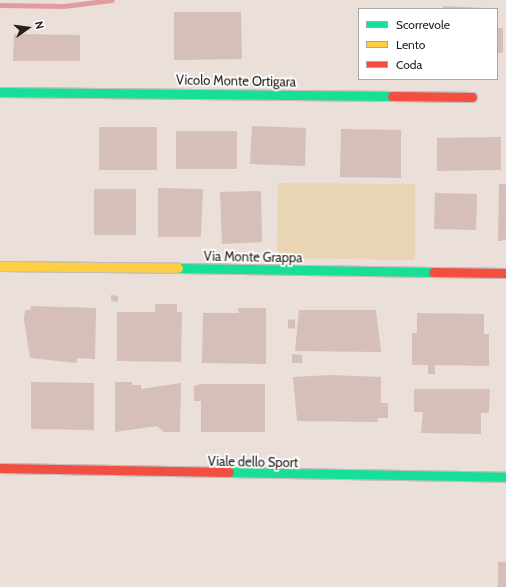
<!DOCTYPE html>
<html>
<head>
<meta charset="utf-8">
<style>
  body { margin:0 }
  #map { position:relative; width:506px; height:587px; overflow:hidden; background:#eadfd9; font-family:Cabin,sans-serif }
  div>[style] { position:absolute }
  .green>* { inset:0; background:#e9d5b4 }
  .stream>* { height:5px; margin:-2.5px; padding:0 2.5px; transform-origin:2.5px; border-radius:2.5px; background:#e39ba2 }
  .building>* { inset:0; background:#d6beb9 }
  .roads { filter:drop-shadow(1px 0 #c5bdb9) drop-shadow(-1px 0 #c5bdb9) drop-shadow(0 1px #c5bdb9) drop-shadow(0 -1px #c5bdb9) }
  .fast>* { height:9px; margin:-4.5px; padding:0 4.5px; transform-origin:4.5px; border-radius:4.5px; background:#16e098 }
  .slow>* { height:9px; margin:-4.5px; padding:0 4.5px; transform-origin:4.5px; border-radius:4.5px; background:#ffcf43 }
  .jam>* { height:9px; margin:-4.5px; padding:0 4.5px; transform-origin:4.5px; border-radius:4.5px; background:#f24e42 }
  span { translate:-50% -50%; white-space:nowrap; text-align:center; line-height:1.15; -webkit-text-stroke:3.5px #fff; paint-order:stroke }
  .street-label { font-size:13px; color:#27201d }
  .legend { position:absolute; left:358px; top:8px; width:140px; height:72px; box-sizing:border-box; background:#fff; border:1px solid #a9a6a5; margin:0; padding:5px 7px; list-style:none; font-size:12px; color:#27201d }
  .legend li { display:flex; align-items:center; gap:8px; height:20px }
  .legend b { width:20px; border:1px solid #a9a6a5 }
  .north { position:absolute; left:8px; top:8px; width:40px; height:40px; -webkit-text-stroke:3px #fff; paint-order:stroke; rotate:76deg; font-size:11px; font-weight:700; line-height:16px; text-align:center; color:#27201d }
  .north::after { content:''; display:block; margin:auto; width:14px; height:18px; background:#27201d; clip-path:polygon(50% 0,100% 100%,50% 72%,0 100%) }
</style>
</head>
<body>
<div id="map">
  <div class="green">
    <div style="clip-path:polygon(278px 183px,415px 184px,415px 260px,277px 258px)"></div>
  </div>
  <div class="stream">
    <div style="left:0;top:5px;width:64px;rotate:0.9deg"></div>
    <div style="left:64px;top:6px;width:48px;rotate:-7.1deg"></div>
  </div>
  <div class="building">
    <div style="clip-path:polygon(443px 6px,485px 8px,485px 9px,443px 9px)"></div>
    <div style="clip-path:polygon(174px 12px,241px 12px,242px 59px,174px 60px)"></div>
    <div style="clip-path:polygon(497px 28px,503px 28px,503px 53px,497px 53px)"></div>
    <div style="clip-path:polygon(14px 34px,80px 35px,80px 61px,13px 61px)"></div>
    <div style="clip-path:polygon(252px 126px,306px 128px,305px 166px,250px 164px)"></div>
    <div style="clip-path:polygon(99px 127px,157px 127px,157px 170px,99px 170px)"></div>
    <div style="clip-path:polygon(341px 129px,401px 130px,401px 178px,340px 177px)"></div>
    <div style="clip-path:polygon(176px 131px,237px 131px,237px 169px,176px 169px)"></div>
    <div style="clip-path:polygon(501px 137px,501px 170px,437px 171px,437px 138px)"></div>
    <div style="clip-path:polygon(499px 184px,506px 184px,506px 239px,502px 241px,498px 241px)"></div>
    <div style="clip-path:polygon(158px 188px,203px 189px,201px 237px,158px 237px)"></div>
    <div style="clip-path:polygon(94px 189px,136px 189px,136px 235px,94px 235px)"></div>
    <div style="clip-path:polygon(261px 191px,262px 242px,222px 244px,220px 192px)"></div>
    <div style="clip-path:polygon(435px 193px,477px 194px,476px 230px,434px 229px)"></div>
    <div style="clip-path:polygon(111px 295px,118px 296px,118px 302px,111px 301px)"></div>
    <div style="clip-path:polygon(155px 304px,177px 304px,177px 312px,182px 312px,181px 362px,117px 361px,117px 312px,155px 312px)"></div>
    <div style="clip-path:polygon(31px 306px,96px 308px,95px 359px,77px 358px,77px 363px,30px 358px,24px 320px,25px 310px,30px 310px)"></div>
    <div style="clip-path:polygon(238px 308px,266px 308px,266px 364px,202px 363px,203px 313px,239px 313px)"></div>
    <div style="clip-path:polygon(299px 310px,376px 310px,381px 352px,295px 351px)"></div>
    <div style="clip-path:polygon(417px 313px,484px 314px,484px 334px,489px 334px,489px 366px,435px 365px,435px 374px,428px 374px,428px 365px,412px 365px,412px 333px,417px 333px)"></div>
    <div style="clip-path:polygon(295px 319px,295px 329px,288px 328px,288px 320px)"></div>
    <div style="clip-path:polygon(292px 354px,302px 355px,302px 363px,292px 363px)"></div>
    <div style="clip-path:polygon(331px 375px,381px 377px,381px 403px,388px 403px,388px 418px,378px 418px,378px 422px,297px 421px,293px 377px)"></div>
    <div style="clip-path:polygon(31px 382px,94px 383px,94px 430px,31px 429px)"></div>
    <div style="clip-path:polygon(115px 382px,132px 382px,132px 385px,141px 385px,141px 389px,181px 383px,180px 432px,164px 432px,157px 426px,115px 432px)"></div>
    <div style="clip-path:polygon(201px 384px,265px 384px,265px 432px,201px 432px,201px 401px,194px 401px,194px 386px)"></div>
    <div style="clip-path:polygon(414px 389px,490px 389px,489px 413px,481px 413px,481px 434px,421px 433px,423px 412px,414px 412px)"></div>
    <div style="clip-path:polygon(498px 562px,506px 562px,506px 587px,498px 587px)"></div>
  </div>
  <div class="roads">
    <div class="fast">
      <div style="left:0;top:92px;width:392px;rotate:0.6deg"></div>
      <div style="left:178px;top:268px;width:255px;rotate:0.9deg"></div>
      <div style="left:229px;top:472px;width:277px;rotate:1deg"></div>
    </div>
    <div class="slow">
      <div style="left:0;top:266px;width:178px;rotate:0.6deg"></div>
    </div>
    <div class="jam">
      <div style="left:392px;top:96px;width:80px;rotate:0.7deg"></div>
      <div style="left:433px;top:272px;width:73px;rotate:0.8deg"></div>
      <div style="left:0;top:468px;width:229px;rotate:1deg"></div>
    </div>
  </div>
  <div class="street-label">
    <span style="left:236px;top:81px;rotate:1deg">Vicolo Monte Ortigara</span>
    <span style="left:253px;top:257px;rotate:1deg">Via Monte Grappa</span>
    <span style="left:253px;top:462px;rotate:1deg">Viale dello Sport</span>
  </div>
  <ul class="legend">
  <li><b style="height:5px;background:#16e098"></b>Scorrevole</li>
  <li><b style="height:5px;background:#ffcf43"></b>Lento</li>
  <li><b style="height:5px;background:#f24e42"></b>Coda</li>
  </ul>
  <div class="north">N</div>
</div>
</body>
</html>
